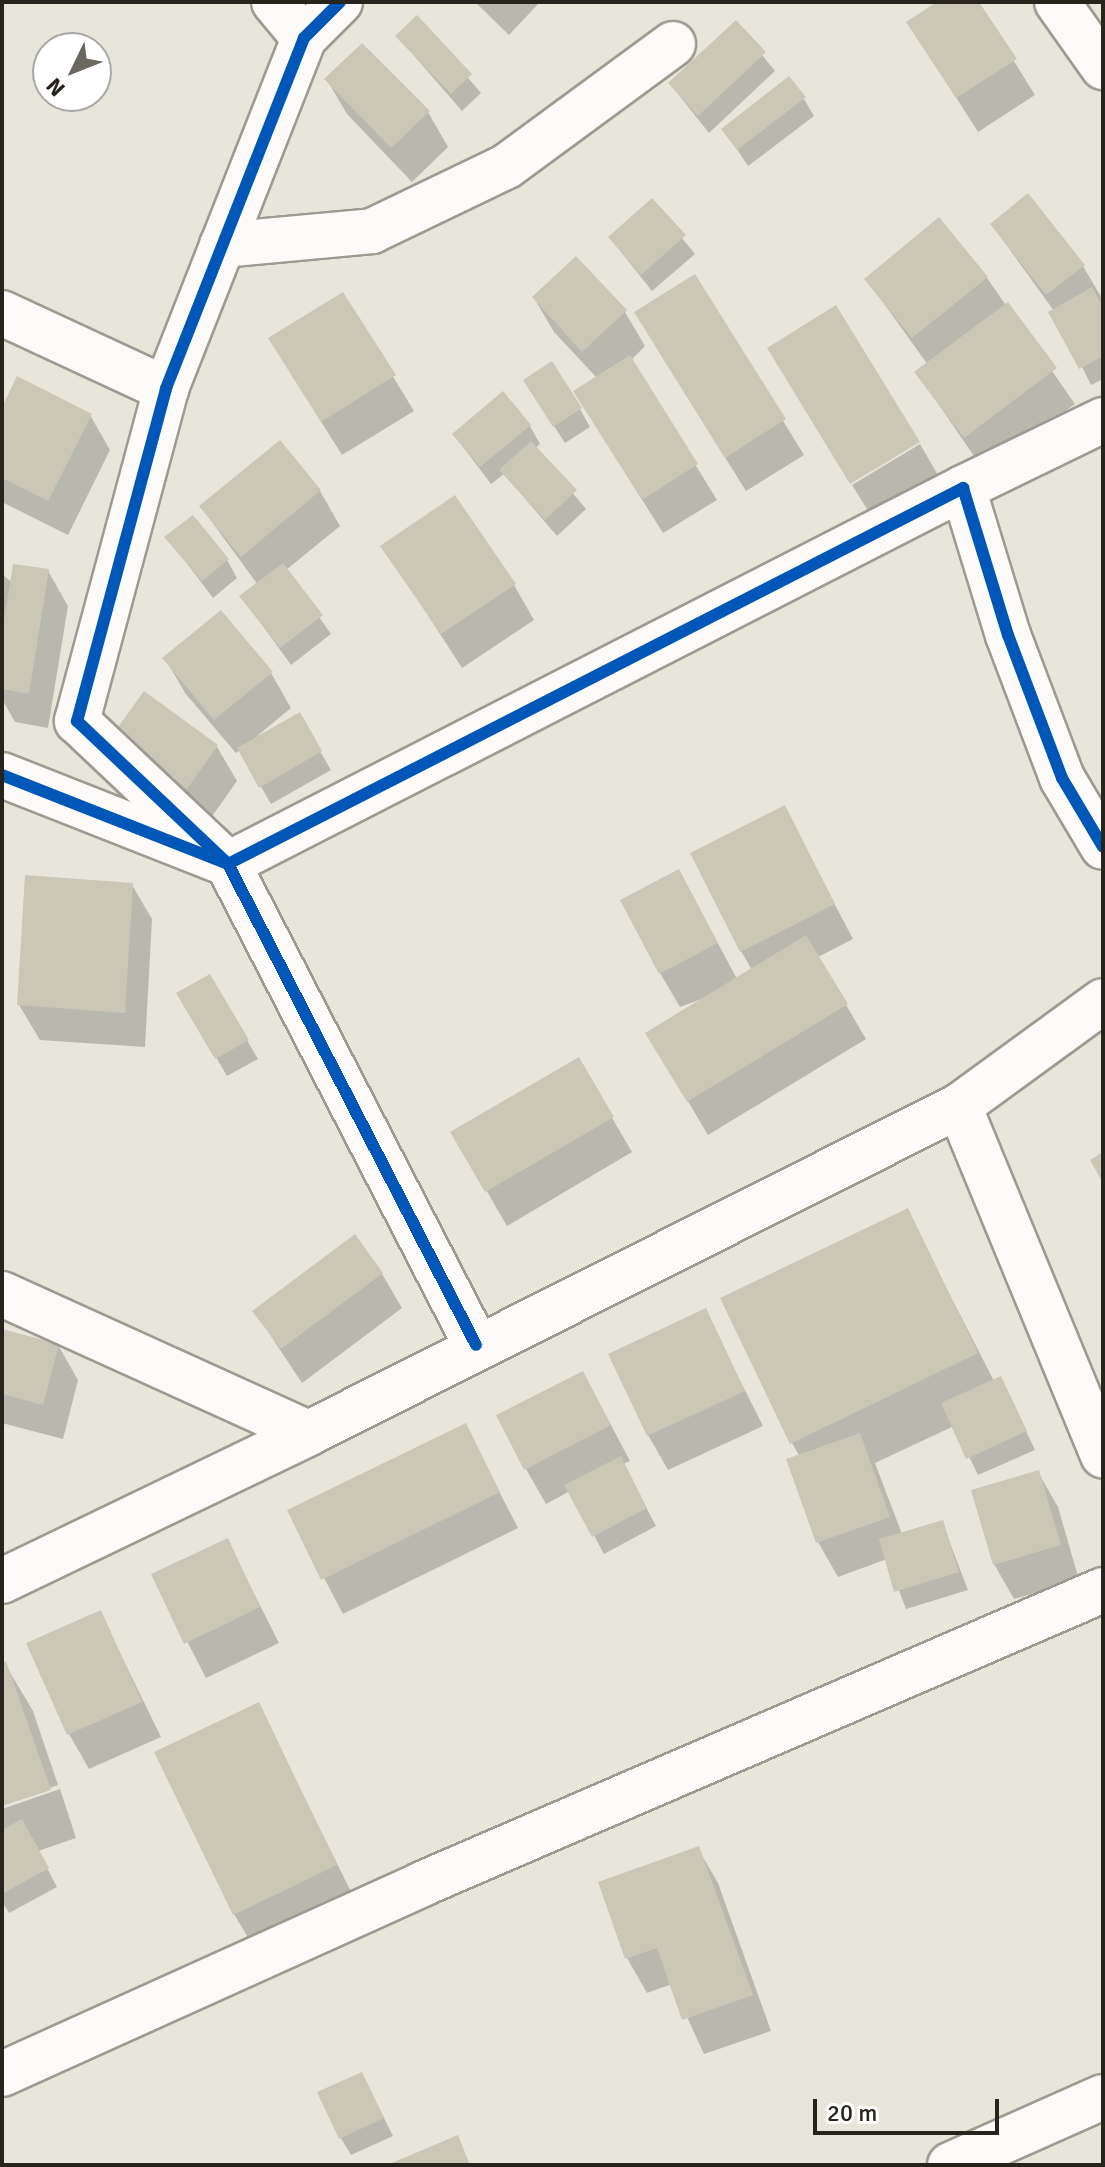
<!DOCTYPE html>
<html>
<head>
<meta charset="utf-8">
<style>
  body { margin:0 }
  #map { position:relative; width:1105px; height:2167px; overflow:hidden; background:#e8e6db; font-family:Signika,sans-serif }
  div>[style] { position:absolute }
  .shadow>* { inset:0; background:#0003 }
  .building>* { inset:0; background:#cbc7b7 }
  .roads { filter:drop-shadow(2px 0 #9c9a91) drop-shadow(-2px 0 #9c9a91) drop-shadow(0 2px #9c9a91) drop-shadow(0 -2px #9c9a91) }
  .street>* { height:44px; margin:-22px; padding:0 22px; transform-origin:22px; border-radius:22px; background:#fcfbfa }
  .secondary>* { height:44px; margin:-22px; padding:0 22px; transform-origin:22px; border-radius:22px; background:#fcfbfa }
  .cycleway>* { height:12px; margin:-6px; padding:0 6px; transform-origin:6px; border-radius:6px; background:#0057b8 }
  span { translate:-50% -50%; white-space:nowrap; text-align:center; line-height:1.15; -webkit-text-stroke:7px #fff; paint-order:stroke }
  .frame { position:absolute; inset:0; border:4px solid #26241d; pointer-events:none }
  .north { position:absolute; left:32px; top:32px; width:80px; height:80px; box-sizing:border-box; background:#fff; border:2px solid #a8a7a5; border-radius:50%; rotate:227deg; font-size:22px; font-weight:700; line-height:32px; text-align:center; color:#26241d }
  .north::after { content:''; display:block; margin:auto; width:28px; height:36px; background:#6a6860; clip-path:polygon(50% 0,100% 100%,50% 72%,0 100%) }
  .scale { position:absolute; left:813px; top:2099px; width:186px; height:36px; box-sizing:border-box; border:4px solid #26241d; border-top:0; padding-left:10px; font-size:24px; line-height:28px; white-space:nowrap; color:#26241d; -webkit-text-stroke:6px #fff; paint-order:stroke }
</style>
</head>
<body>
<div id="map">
  <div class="shadow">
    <div style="clip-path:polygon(475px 2px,540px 2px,509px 35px)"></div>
    <div style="clip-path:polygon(941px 2px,977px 2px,1035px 95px,978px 132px,909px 23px)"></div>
    <div style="clip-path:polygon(417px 18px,481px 93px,462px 111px,397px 36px)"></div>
    <div style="clip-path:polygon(736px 23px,775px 71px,709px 133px,670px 84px)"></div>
    <div style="clip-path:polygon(327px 80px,428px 112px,448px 147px,412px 182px,347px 114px)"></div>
    <div style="clip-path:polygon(804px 99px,814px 116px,748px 166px,724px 129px)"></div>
    <div style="clip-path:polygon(652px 201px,695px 254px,652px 291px,610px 238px)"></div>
    <div style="clip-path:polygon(992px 225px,1083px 266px,1103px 300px,1103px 379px,1091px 385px,1054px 311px)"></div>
    <div style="clip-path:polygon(695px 277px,804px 455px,746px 491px,656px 347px)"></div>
    <div style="clip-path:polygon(987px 278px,1075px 404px,985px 472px,917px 373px,928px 365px,867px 280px)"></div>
    <div style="clip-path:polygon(343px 295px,414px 411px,342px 455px,291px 374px)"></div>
    <div style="clip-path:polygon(534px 298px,625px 312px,645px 346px,631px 360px,717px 500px,663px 533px,596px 426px,597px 378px,554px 332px)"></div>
    <div style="clip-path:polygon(536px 398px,580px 409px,590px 427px,565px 443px)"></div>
    <div style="clip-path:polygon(2px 411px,90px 415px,110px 450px,68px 535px,2px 502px)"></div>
    <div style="clip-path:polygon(530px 426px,540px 444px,535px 448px,586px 509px,557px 536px,504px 474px,491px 484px,454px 435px)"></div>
    <div style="clip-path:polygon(920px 444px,939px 477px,872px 517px,852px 485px)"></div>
    <div style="clip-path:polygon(320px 491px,340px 526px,286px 570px,331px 634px,291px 665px,242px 597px,258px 585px,201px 507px)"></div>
    <div style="clip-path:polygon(167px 537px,227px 560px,237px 578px,213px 598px)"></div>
    <div style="clip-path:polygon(383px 546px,514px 585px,534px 620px,462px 668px)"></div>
    <div style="clip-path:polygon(48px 571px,68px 606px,48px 728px,15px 722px,2px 699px,2px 574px,12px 583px)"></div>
    <div style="clip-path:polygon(165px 658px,271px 673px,291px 708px,257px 736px,299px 715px,331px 770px,271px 804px,240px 750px,236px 753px,185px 693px)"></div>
    <div style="clip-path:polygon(145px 694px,217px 747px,237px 781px,208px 822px,135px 769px)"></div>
    <div style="clip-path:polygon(784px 808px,853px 939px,818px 957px,866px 1039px,708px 1135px,668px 1068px,707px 997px,680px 1007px,660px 973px,698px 906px,737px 979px,752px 970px,741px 951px)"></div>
    <div style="clip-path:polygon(132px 885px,152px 919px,145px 1047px,40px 1040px,19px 1005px)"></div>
    <div style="clip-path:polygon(209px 976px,258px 1059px,227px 1076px,179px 994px)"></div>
    <div style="clip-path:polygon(578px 1060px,632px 1152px,507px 1226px,453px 1133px)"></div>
    <div style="clip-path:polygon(907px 1211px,994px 1381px,1001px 1378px,1035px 1450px,978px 1475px,954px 1426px,875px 1463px,902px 1534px,942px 1522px,968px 1590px,906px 1609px,887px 1559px,838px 1577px,818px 1542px,800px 1457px,792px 1443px)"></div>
    <div style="clip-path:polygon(382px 1274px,402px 1308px,302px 1383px,255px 1312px)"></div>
    <div style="clip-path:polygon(705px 1311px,763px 1426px,668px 1470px,648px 1435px)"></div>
    <div style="clip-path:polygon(2px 1331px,58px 1345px,78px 1380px,63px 1439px,2px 1423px)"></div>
    <div style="clip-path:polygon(602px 1408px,630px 1461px,623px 1464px,656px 1526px,604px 1554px,570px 1491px,546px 1504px,526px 1469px)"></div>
    <div style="clip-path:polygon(465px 1425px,518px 1528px,343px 1614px,289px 1511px)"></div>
    <div style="clip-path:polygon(1038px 1472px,1058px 1507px,1079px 1580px,1014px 1599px,994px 1564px)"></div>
    <div style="clip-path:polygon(227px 1540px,279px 1643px,206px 1678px,153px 1575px)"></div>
    <div style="clip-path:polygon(100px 1612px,161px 1737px,89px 1769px,69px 1734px)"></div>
    <div style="clip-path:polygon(5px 1664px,33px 1711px,58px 1785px,2px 1804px)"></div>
    <div style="clip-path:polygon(258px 1704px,362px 1914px,262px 1961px,234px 1914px)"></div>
    <div style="clip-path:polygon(60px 1789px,76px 1838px,38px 1851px,57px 1887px,9px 1913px,2px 1901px,2px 1809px)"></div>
    <div style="clip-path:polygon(698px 1849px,718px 1883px,771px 2031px,704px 2054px,672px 1984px,647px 1993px,627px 1958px)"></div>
    <div style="clip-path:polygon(362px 2074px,393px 2136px,351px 2155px,341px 2138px)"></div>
  </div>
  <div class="building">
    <div style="clip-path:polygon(937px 2px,979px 2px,1017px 59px,956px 98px,906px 22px)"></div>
    <div style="clip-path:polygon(417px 15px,472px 74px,451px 94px,395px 36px)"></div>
    <div style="clip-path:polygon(736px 20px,766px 52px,698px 116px,668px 83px)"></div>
    <div style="clip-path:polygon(362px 43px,430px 111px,391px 148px,324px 79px)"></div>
    <div style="clip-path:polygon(789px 76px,806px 97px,737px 150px,721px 129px)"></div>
    <div style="clip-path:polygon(1028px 193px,1085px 265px,1046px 295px,990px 224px)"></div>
    <div style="clip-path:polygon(652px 198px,686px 235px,641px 275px,608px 237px)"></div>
    <div style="clip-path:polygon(939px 217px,988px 277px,912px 338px,864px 279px)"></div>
    <div style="clip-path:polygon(576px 256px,627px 310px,582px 352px,532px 297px)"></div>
    <div style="clip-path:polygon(695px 274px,786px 419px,725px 458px,634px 312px)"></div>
    <div style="clip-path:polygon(1092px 287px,1103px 307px,1103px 356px,1079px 369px,1048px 312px)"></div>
    <div style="clip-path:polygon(343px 292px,396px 375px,321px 422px,268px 338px)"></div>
    <div style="clip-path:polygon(1008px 302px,1057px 368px,964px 438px,914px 372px)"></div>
    <div style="clip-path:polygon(836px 305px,920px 442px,850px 484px,767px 348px)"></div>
    <div style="clip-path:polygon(630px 355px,698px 464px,642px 500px,573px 391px)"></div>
    <div style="clip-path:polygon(552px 361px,582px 408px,553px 427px,523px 380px)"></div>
    <div style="clip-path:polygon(17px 376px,92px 414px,48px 501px,2px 478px,2px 407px)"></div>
    <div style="clip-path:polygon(503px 391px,531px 425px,480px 467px,452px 434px)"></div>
    <div style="clip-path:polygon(280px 440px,321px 490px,241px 557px,199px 506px)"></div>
    <div style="clip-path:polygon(531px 441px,577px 490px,545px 520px,499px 470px)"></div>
    <div style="clip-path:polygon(455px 495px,516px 584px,441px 634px,380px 546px)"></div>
    <div style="clip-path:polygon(193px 515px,229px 559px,202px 581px,164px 537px)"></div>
    <div style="clip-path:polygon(283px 563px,323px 615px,280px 648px,239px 596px)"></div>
    <div style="clip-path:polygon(13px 564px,49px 569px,29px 694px,2px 689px,2px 633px)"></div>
    <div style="clip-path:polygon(221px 610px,273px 672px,214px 720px,162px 658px)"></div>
    <div style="clip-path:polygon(144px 691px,218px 745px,187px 789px,113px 734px)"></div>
    <div style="clip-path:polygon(300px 712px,322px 751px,259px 788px,237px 748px)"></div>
    <div style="clip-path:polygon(785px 805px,835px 904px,740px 952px,690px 853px)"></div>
    <div style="clip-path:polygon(679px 869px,718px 943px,659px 974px,620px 900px)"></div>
    <div style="clip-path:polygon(25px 875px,133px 883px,125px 1013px,17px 1005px)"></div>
    <div style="clip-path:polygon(806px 935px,848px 1004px,687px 1102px,645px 1033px)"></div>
    <div style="clip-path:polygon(210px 974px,249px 1040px,215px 1059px,176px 993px)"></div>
    <div style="clip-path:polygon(579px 1057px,614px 1117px,485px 1192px,450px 1132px)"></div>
    <div style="clip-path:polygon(1103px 1152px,1103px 1183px,1090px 1160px)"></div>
    <div style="clip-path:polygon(908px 1208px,978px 1353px,790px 1444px,720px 1298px)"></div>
    <div style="clip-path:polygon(355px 1234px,383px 1273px,281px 1349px,252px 1311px)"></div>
    <div style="clip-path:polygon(706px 1308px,745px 1391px,647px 1436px,608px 1354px)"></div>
    <div style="clip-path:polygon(2px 1329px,59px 1344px,43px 1405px,2px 1394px)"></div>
    <div style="clip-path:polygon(583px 1371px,611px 1425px,524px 1470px,496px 1415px)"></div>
    <div style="clip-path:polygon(1001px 1376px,1027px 1431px,966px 1459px,941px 1403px)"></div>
    <div style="clip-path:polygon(466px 1423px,500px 1492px,321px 1580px,287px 1510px)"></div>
    <div style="clip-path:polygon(860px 1433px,890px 1517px,816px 1543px,786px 1459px)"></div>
    <div style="clip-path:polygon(621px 1456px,647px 1508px,592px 1537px,564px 1485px)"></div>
    <div style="clip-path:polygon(1039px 1470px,1061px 1545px,993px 1565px,971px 1490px)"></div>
    <div style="clip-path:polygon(943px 1520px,959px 1572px,894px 1592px,879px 1539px)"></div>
    <div style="clip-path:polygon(228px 1538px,260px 1607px,184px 1644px,151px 1574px)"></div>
    <div style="clip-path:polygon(101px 1610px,142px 1702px,67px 1735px,26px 1643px)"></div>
    <div style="clip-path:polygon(6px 1661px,51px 1790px,2px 1806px,2px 1663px)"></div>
    <div style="clip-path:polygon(259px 1702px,337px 1865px,233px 1915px,154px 1752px)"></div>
    <div style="clip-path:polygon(22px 1819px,49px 1868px,2px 1894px,2px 1830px)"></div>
    <div style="clip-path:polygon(699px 1846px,753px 1995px,682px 2020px,657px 1948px,625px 1959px,598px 1882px)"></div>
    <div style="clip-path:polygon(362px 2072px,384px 2118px,339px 2139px,317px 2092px)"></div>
    <div style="clip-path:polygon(458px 2135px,470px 2165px,387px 2165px)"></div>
  </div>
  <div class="roads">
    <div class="street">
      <div style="left:274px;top:2px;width:47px;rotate:50.2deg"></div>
      <div style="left:340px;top:2px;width:51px;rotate:135deg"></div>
      <div style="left:304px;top:38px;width:377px;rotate:111.5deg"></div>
      <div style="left:166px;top:389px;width:344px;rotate:105deg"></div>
      <div style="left:77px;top:721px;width:208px;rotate:43.4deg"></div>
      <div style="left:228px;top:864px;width:541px;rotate:62.72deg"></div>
      <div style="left:1057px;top:2px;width:80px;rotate:54.7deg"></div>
      <div style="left:222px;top:245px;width:151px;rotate:-5.3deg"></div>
      <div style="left:372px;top:231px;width:150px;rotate:-25.7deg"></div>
      <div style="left:507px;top:166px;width:206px;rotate:-36.3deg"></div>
      <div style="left:2px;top:313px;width:181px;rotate:24.9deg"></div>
      <div style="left:963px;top:488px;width:156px;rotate:-25.9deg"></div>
      <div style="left:2px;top:775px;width:243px;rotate:21.5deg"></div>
      <div style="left:228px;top:864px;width:826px;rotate:-27.09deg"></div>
      <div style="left:963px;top:488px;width:154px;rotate:73deg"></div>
      <div style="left:1008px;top:635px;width:153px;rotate:69.3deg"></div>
      <div style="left:1062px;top:778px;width:80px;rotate:59.3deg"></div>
      <div style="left:959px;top:1106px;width:378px;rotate:67.6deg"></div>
      <div style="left:2px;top:1294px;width:337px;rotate:24.4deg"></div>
      <div style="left:2px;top:2074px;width:461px;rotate:-24.3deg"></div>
      <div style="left:422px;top:1884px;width:742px;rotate:-23.35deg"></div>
      <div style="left:950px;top:2165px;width:167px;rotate:-24deg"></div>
    </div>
    <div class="secondary">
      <div style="left:2px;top:1581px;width:341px;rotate:-25.7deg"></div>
      <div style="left:309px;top:1433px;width:728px;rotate:-26.71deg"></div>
      <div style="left:959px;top:1106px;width:178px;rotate:-36.1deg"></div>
    </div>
  </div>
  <div class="cycleway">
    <div style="left:340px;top:2px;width:51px;rotate:135deg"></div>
    <div style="left:304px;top:38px;width:377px;rotate:111.5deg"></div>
    <div style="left:166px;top:389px;width:344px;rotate:105deg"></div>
    <div style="left:77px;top:721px;width:208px;rotate:43.4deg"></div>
    <div style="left:228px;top:864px;width:541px;rotate:62.72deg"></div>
    <div style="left:2px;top:775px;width:243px;rotate:21.5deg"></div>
    <div style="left:228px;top:864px;width:826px;rotate:-27.09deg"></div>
    <div style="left:963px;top:488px;width:154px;rotate:73deg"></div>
    <div style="left:1008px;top:635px;width:153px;rotate:69.3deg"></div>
    <div style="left:1062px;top:778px;width:80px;rotate:59.3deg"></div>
  </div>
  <div class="frame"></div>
  <div class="north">N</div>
  <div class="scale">20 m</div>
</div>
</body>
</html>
